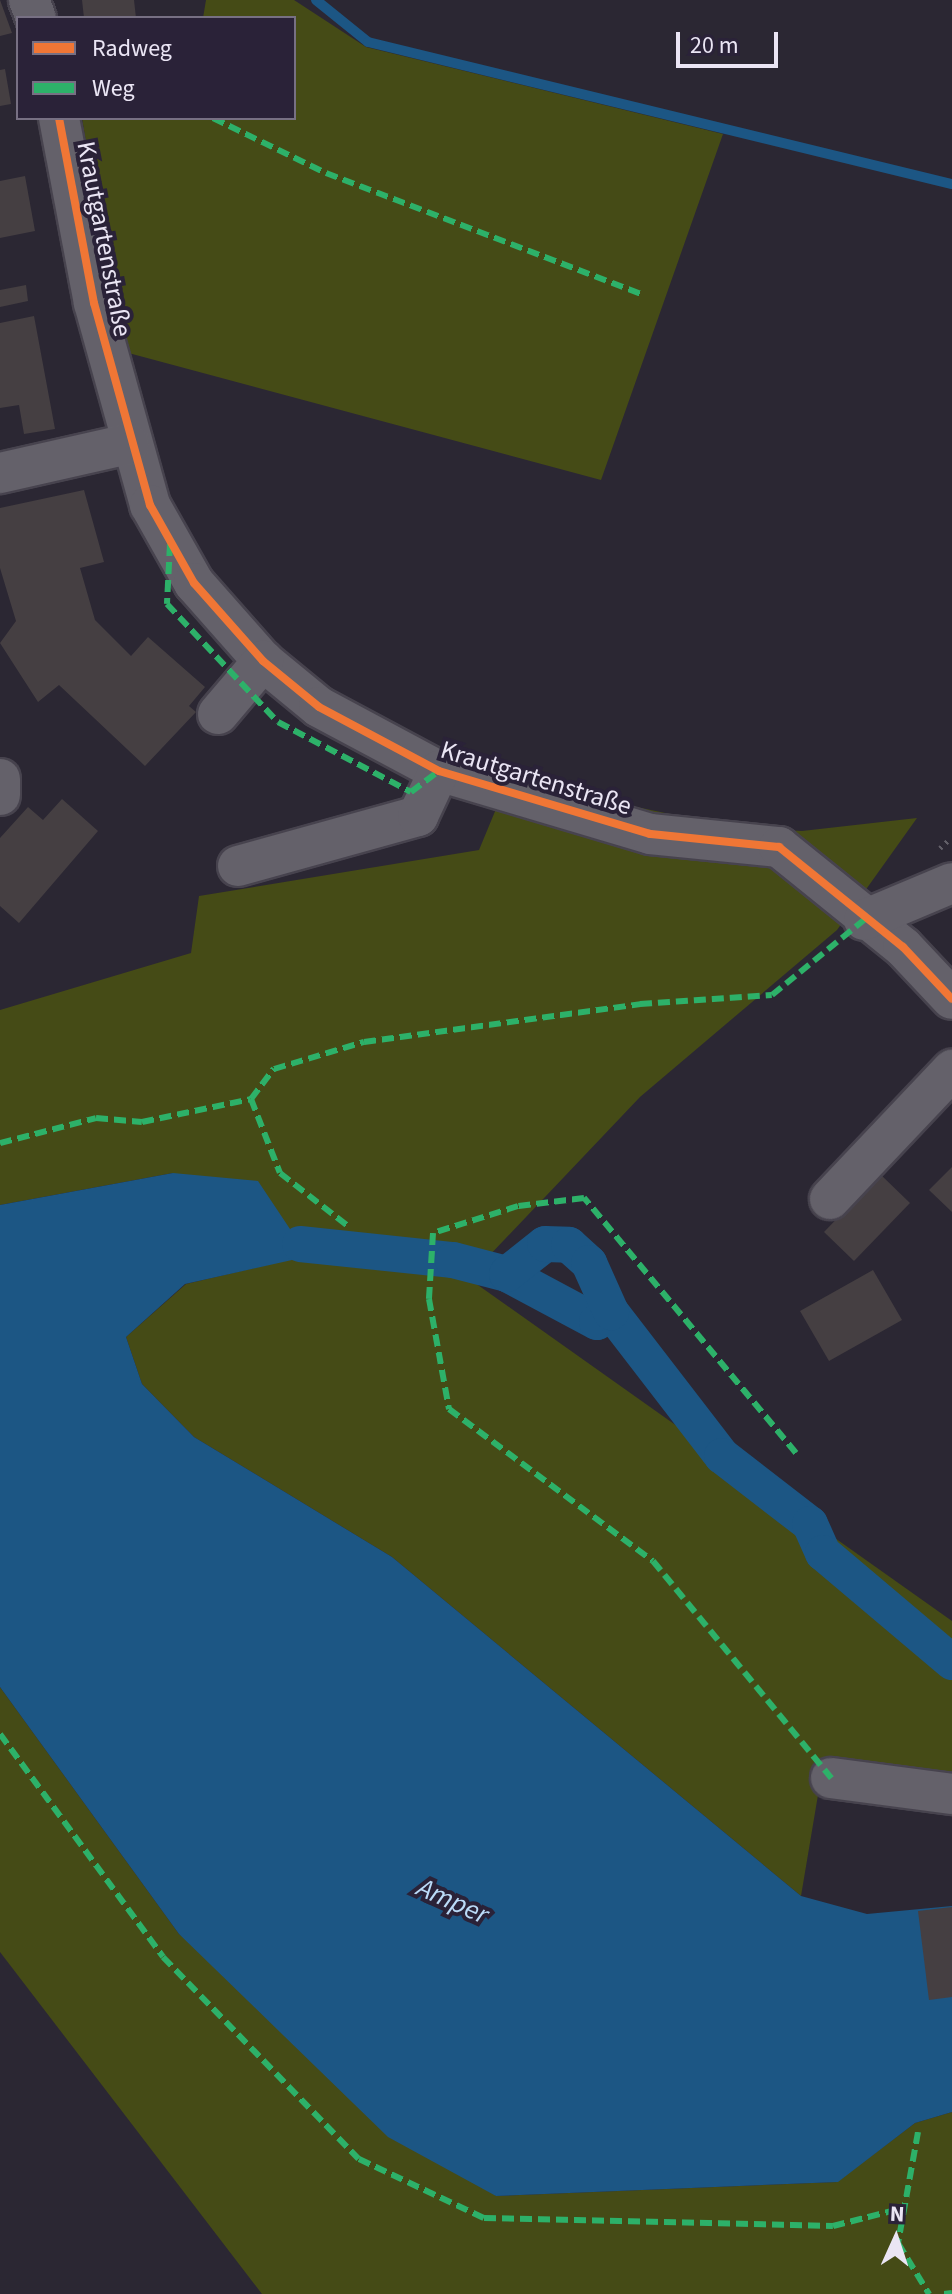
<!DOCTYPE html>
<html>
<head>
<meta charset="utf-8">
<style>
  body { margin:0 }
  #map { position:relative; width:952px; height:2294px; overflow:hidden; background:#2b2733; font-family:"Source Sans 3",sans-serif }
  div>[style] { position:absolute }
  .green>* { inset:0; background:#454b16 }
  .water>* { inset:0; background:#1c5684 }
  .stream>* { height:10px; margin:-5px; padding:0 5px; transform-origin:5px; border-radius:5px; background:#1c5684 }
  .canal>* { height:36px; margin:-18px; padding:0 18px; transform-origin:18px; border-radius:18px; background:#1c5684 }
  .building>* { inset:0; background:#453f42 }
  .path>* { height:5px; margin-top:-2.5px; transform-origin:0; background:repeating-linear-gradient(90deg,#625f68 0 2px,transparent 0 8px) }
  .roads { filter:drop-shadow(2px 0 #47434e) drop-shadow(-2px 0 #47434e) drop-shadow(0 2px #47434e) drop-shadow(0 -2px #47434e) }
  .minor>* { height:40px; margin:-20px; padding:0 20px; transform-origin:20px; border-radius:20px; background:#64616a }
  .quiet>* { height:6px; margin-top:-3px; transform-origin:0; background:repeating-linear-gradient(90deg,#2db169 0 12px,transparent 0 18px) }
  .cycleway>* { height:8px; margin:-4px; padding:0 4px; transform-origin:4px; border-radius:4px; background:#f07635 }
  span { translate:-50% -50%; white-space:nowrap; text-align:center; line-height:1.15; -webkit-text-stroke:8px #2a2238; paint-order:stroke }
  .street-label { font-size:26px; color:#eae5f4 }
  .water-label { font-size:28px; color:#bbdbf8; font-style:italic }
  .legend { position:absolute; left:16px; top:16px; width:280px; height:104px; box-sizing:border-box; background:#2a2238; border:2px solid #777083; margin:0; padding:10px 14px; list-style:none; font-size:24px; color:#eae5f4 }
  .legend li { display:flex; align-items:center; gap:16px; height:40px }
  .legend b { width:40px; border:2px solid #777083 }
  .north { position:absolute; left:856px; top:2198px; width:80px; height:80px; -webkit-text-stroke:6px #2a2238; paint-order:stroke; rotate:3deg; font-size:22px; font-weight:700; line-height:32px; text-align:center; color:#eae5f4 }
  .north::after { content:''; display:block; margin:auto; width:28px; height:36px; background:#eae5f4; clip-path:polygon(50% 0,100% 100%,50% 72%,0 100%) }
  .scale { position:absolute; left:676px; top:32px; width:102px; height:36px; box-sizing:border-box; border:4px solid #eae5f4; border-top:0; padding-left:10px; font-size:24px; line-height:28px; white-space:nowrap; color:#eae5f4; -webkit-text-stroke:6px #2a2238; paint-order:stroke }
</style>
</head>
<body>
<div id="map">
  <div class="green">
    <div style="clip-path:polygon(206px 0,294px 0,366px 47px,723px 134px,601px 480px,121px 351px,82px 118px,294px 118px,294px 18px,203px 18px)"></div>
    <div style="clip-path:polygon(508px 780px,732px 827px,802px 831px,917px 818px,837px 930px,640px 1097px,468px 1278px,952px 1621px,952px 1814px,819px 1789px,801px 1896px,392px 1557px,194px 1437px,142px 1384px,126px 1337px,186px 1284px,292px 1259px,173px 1173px,0 1205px,0 1010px,191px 953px,199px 896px,479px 850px)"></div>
    <div style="clip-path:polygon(0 1687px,179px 1934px,496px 2196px,837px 2182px,915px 2123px,952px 2112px,952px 2294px,262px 2294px,0 1952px)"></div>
  </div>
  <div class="water">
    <div style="clip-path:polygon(173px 1173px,258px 1181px,300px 1244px,292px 1260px,185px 1284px,126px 1337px,142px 1384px,194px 1437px,392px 1557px,801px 1896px,867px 1914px,952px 1906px,952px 2112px,915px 2123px,838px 2182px,496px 2196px,388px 2137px,179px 1934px,0 1687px,0 1205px)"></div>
  </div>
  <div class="stream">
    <div style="left:316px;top:0;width:67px;rotate:38.9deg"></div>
    <div style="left:368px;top:42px;width:601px;rotate:13.67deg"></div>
  </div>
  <div class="canal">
    <div style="left:300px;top:1244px;width:154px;rotate:6deg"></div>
    <div style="left:453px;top:1260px;width:56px;rotate:14.5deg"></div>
    <div style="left:507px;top:1274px;width:102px;rotate:28.1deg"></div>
    <div style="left:597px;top:1322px;width:17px;rotate:-36deg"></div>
    <div style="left:611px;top:1312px;width:182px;rotate:52.4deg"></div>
    <div style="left:722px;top:1456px;width:111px;rotate:37.7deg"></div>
    <div style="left:810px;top:1524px;width:32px;rotate:66deg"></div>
    <div style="left:823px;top:1553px;width:169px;rotate:40.2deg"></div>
    <div style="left:507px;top:1274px;width:48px;rotate:-38.3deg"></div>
    <div style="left:545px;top:1244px;width:24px;rotate:2deg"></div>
    <div style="left:569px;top:1245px;width:27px;rotate:42deg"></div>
    <div style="left:589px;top:1263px;width:54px;rotate:65.8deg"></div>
  </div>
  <div class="building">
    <div style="clip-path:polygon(0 0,12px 33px,0 36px)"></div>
    <div style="clip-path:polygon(82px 0,134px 0,136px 18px,84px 18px)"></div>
    <div style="clip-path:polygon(5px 69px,11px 104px,0 106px,0 70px)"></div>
    <div style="clip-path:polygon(25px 176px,35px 231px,0 238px,0 181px)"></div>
    <div style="clip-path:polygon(26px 285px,28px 301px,0 307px,0 290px)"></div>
    <div style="clip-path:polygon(34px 316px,55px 429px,24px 434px,19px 405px,0 408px,0 323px)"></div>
    <div style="clip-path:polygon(84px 490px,104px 562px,80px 568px,95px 620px,131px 656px,148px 637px,205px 687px,189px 706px,196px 712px,145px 766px,59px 685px,38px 702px,0 643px,16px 621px,0 568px,0 508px)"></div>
    <div style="clip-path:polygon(62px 799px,98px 831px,19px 923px,0 906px,0 838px,28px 807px,43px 820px)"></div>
    <div style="clip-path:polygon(952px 1167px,952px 1212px,929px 1190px)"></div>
    <div style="clip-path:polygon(880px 1174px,910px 1203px,854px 1261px,824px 1232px)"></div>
    <div style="clip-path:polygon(873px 1270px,902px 1320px,829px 1361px,800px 1311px)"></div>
    <div style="clip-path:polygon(952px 1907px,952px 1997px,929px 2000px,918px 1911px)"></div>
  </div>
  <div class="path">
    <div style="left:940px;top:848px;width:16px;rotate:-43deg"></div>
  </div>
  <div class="roads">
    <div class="minor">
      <div style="left:29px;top:0;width:19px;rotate:69deg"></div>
      <div style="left:59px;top:118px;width:188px;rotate:79.3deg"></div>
      <div style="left:94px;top:303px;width:210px;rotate:74.5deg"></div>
      <div style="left:150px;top:505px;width:90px;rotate:60.6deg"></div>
      <div style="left:194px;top:583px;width:104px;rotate:48.5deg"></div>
      <div style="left:263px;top:661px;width:72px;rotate:39.4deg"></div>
      <div style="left:319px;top:707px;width:136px;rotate:28.1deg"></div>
      <div style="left:439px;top:771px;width:220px;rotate:16.6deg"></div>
      <div style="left:650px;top:834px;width:130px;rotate:5.8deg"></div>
      <div style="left:779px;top:847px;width:159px;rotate:38.9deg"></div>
      <div style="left:903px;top:947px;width:71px;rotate:46.7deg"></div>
      <div style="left:0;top:473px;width:132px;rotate:-12.7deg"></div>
      <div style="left:218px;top:714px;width:70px;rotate:-49.7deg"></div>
      <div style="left:0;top:779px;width:16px;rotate:90deg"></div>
      <div style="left:238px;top:866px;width:187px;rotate:-15.5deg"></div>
      <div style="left:418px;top:816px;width:50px;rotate:-65deg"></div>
      <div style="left:864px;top:920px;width:95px;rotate:-22.8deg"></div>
      <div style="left:830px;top:1199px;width:178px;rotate:-46.6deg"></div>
      <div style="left:831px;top:1778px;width:122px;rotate:7.5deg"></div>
    </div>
  </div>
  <div class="quiet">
    <div style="left:213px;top:118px;width:126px;rotate:26deg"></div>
    <div style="left:326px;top:173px;width:341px;rotate:21deg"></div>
    <div style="left:170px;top:544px;width:60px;rotate:92.9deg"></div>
    <div style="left:167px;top:604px;width:162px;rotate:46.8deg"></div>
    <div style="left:278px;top:722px;width:150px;rotate:27.8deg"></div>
    <div style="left:411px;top:792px;width:35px;rotate:-37deg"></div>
    <div style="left:251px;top:1099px;width:79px;rotate:68.6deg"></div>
    <div style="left:280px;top:1173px;width:88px;rotate:38deg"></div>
    <div style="left:0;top:1143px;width:99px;rotate:-14.6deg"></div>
    <div style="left:96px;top:1118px;width:46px;rotate:5deg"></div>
    <div style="left:142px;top:1122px;width:111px;rotate:-11.9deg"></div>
    <div style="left:251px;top:1099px;width:38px;rotate:-53deg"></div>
    <div style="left:274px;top:1069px;width:94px;rotate:-16.7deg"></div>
    <div style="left:364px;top:1042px;width:279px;rotate:-7.8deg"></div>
    <div style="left:640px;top:1004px;width:132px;rotate:-3.9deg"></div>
    <div style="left:772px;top:995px;width:119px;rotate:-39.2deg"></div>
    <div style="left:796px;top:1453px;width:332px;rotate:-129.7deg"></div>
    <div style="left:584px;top:1198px;width:66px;rotate:173.1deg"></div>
    <div style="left:518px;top:1206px;width:89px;rotate:162.4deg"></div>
    <div style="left:433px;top:1233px;width:66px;rotate:93.5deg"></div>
    <div style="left:429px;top:1299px;width:112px;rotate:79.7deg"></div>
    <div style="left:449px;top:1409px;width:254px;rotate:36.7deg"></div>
    <div style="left:653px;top:1561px;width:281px;rotate:50.6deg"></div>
    <div style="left:0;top:1734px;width:276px;rotate:53.8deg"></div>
    <div style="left:163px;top:1957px;width:281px;rotate:45.9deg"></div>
    <div style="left:359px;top:2159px;width:138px;rotate:25.3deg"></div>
    <div style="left:484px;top:2218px;width:349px;rotate:1.3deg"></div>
    <div style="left:833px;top:2226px;width:72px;rotate:-14.4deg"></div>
    <div style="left:918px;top:2132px;width:113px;rotate:100.2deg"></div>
    <div style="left:898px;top:2243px;width:60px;rotate:58.7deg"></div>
    <div style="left:944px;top:2294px;width:8px;rotate:-7deg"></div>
  </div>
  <div class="cycleway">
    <div style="left:59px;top:118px;width:188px;rotate:79.3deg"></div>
    <div style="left:94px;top:303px;width:210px;rotate:74.5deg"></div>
    <div style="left:150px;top:505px;width:90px;rotate:60.6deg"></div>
    <div style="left:194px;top:583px;width:104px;rotate:48.5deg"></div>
    <div style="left:263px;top:661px;width:72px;rotate:39.4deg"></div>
    <div style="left:319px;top:707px;width:136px;rotate:28.1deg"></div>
    <div style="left:439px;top:771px;width:220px;rotate:16.6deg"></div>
    <div style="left:650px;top:834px;width:130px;rotate:5.8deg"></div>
    <div style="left:779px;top:847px;width:159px;rotate:38.9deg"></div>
    <div style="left:903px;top:947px;width:71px;rotate:46.7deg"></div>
  </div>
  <div class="street-label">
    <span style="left:104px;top:239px;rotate:79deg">Krautgartenstraße</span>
    <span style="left:536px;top:778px;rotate:17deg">Krautgartenstraße</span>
  </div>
  <div class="water-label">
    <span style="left:453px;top:1901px;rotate:24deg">Amper</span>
  </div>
  <ul class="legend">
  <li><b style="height:10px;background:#f07635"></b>Radweg</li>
  <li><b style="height:10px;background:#2db169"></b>Weg</li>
  </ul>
  <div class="north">N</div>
  <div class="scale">20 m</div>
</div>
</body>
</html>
